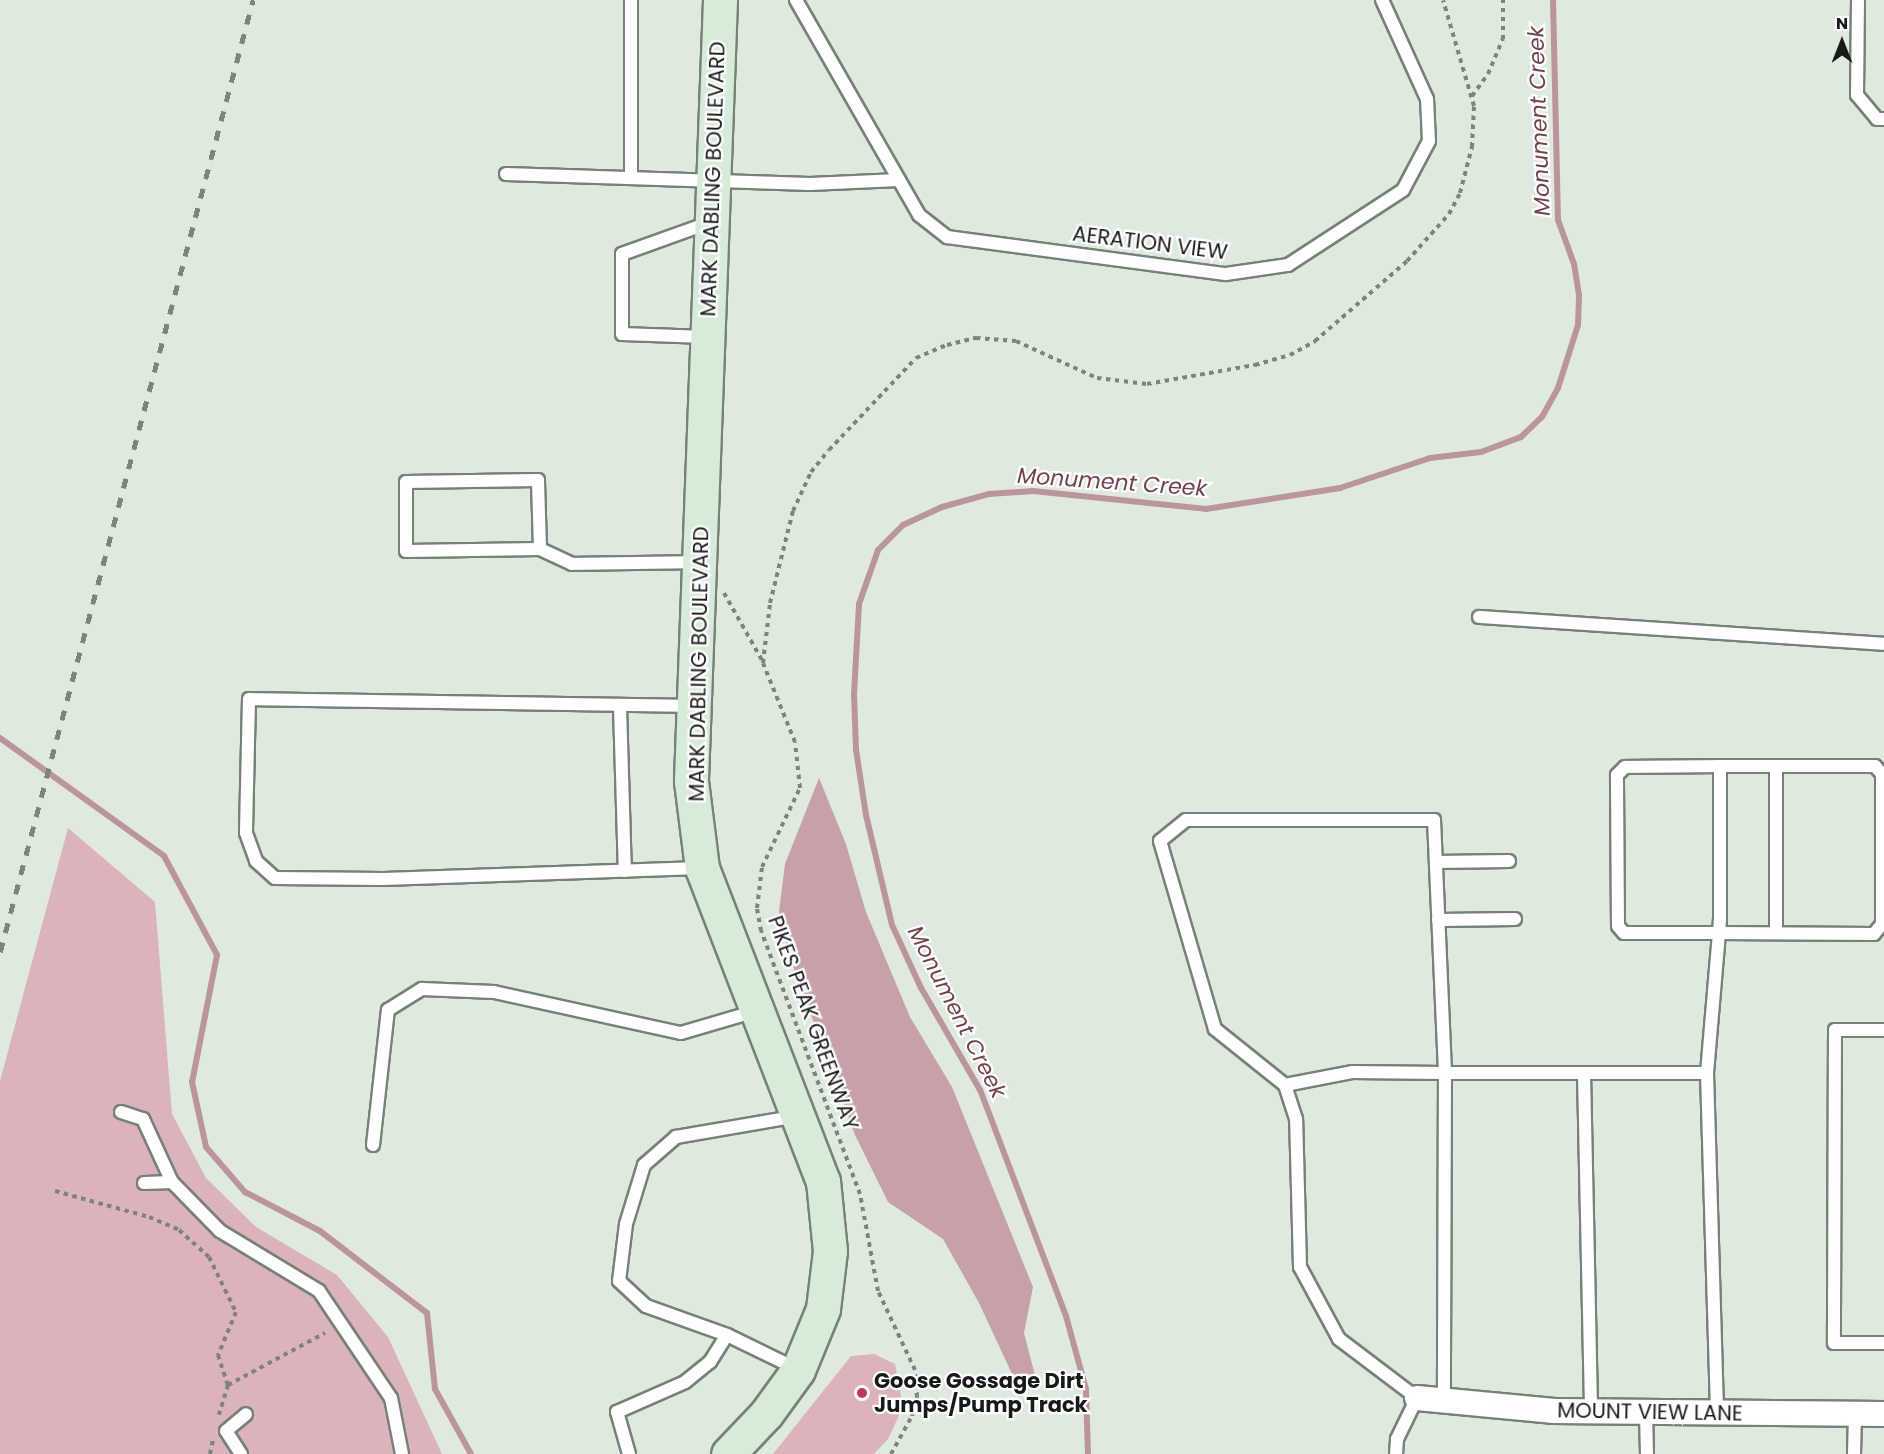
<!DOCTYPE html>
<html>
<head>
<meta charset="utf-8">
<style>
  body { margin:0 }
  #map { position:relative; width:1884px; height:1454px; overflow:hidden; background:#deeade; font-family:Poppins,sans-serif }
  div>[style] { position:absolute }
  .green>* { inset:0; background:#dcb3ba }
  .forest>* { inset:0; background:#c8a0a7 }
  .stream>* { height:6px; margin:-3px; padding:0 3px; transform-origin:3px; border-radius:3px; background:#bc959c }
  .path>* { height:4px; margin-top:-2px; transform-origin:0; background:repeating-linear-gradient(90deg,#7c847c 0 4.5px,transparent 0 9px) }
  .roads { filter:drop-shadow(2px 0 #778277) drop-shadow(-2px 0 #778277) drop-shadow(0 2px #778277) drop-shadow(0 -2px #778277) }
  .lane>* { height:12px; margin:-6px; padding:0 6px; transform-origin:6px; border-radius:6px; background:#fff }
  .street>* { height:24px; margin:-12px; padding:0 12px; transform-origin:12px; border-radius:12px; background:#fff }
  .secondary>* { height:33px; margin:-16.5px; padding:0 16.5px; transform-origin:16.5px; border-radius:16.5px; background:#d7ebd9 }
  .rail>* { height:4.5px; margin-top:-2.25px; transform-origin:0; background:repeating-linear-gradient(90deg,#7c847c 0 10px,transparent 0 20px) }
  .dots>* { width:16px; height:16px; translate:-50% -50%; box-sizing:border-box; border:3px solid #fff; border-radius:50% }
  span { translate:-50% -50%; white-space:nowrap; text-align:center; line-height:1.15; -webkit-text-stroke:4.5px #fff; paint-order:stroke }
  .street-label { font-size:21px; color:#171b17 }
  .poi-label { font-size:21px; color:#171b17; font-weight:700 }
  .left { translate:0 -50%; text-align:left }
  .water-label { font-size:22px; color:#763f4b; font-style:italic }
  .north { position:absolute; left:1812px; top:12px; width:60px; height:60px; -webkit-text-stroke:4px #fff; paint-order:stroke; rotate:0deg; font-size:16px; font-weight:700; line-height:24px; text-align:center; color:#171b17 }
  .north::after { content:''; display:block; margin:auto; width:21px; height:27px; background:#171b17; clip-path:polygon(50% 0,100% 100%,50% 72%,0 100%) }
</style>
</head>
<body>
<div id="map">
  <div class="green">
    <div style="clip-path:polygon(68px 828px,155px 902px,172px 1114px,206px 1178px,256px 1227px,337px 1275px,388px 1337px,442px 1454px,0 1454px,0 1081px)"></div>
    <div style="clip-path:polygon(874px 1354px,895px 1364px,903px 1407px,888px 1439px,874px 1454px,773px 1454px,851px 1356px)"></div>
  </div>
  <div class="forest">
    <div style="clip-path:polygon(819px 778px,846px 844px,866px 912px,910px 1017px,952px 1087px,1033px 1287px,1024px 1333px,1036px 1379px,1019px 1389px,979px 1303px,943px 1239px,888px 1202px,855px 1135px,789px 955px,779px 911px,785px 864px)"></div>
  </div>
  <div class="stream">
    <div style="left:0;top:738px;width:202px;rotate:35.7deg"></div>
    <div style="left:164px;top:856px;width:112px;rotate:61.8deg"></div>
    <div style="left:217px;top:955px;width:129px;rotate:101.1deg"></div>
    <div style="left:192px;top:1082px;width:66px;rotate:77.8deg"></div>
    <div style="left:206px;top:1147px;width:60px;rotate:49.1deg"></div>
    <div style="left:245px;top:1192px;width:85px;rotate:27.5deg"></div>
    <div style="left:320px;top:1231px;width:135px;rotate:37.5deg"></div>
    <div style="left:427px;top:1313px;width:76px;rotate:84deg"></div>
    <div style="left:435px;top:1389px;width:74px;rotate:61deg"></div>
    <div style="left:1088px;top:1454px;width:65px;rotate:-91.8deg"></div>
    <div style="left:1086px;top:1389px;width:76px;rotate:-105.3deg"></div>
    <div style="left:1066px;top:1316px;width:242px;rotate:-110.8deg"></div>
    <div style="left:980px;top:1090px;width:118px;rotate:-120deg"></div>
    <div style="left:921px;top:988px;width:69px;rotate:-114.7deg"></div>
    <div style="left:892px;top:925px;width:113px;rotate:-103.3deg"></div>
    <div style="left:866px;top:815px;width:66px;rotate:-98.7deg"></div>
    <div style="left:856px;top:750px;width:56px;rotate:-92deg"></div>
    <div style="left:854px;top:694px;width:90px;rotate:-86.8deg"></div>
    <div style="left:859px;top:604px;width:57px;rotate:-70.6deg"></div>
    <div style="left:878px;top:550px;width:35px;rotate:-45deg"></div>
    <div style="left:903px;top:525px;width:43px;rotate:-24.8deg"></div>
    <div style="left:942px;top:507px;width:49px;rotate:-15.5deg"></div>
    <div style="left:989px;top:494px;width:44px;rotate:-3.9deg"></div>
    <div style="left:1033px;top:491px;width:174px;rotate:5.9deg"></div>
    <div style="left:1206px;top:509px;width:136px;rotate:-8.9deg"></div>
    <div style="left:1340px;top:488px;width:95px;rotate:-18.4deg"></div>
    <div style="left:1430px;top:458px;width:51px;rotate:-6.7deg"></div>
    <div style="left:1481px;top:452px;width:43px;rotate:-20.6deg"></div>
    <div style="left:1521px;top:437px;width:29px;rotate:-44deg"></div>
    <div style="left:1542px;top:417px;width:33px;rotate:-61deg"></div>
    <div style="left:1558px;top:388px;width:66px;rotate:-72.4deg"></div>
    <div style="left:1578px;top:325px;width:30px;rotate:-88deg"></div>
    <div style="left:1579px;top:295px;width:31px;rotate:-99deg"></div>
    <div style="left:1574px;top:264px;width:47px;rotate:-110deg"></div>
    <div style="left:1558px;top:220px;width:220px;rotate:-91.3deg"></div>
  </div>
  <div class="path">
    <div style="left:1472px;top:96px;width:27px;rotate:-54deg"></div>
    <div style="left:1488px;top:74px;width:38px;rotate:-67deg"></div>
    <div style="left:1503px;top:39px;width:39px;rotate:-90deg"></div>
    <div style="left:724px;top:593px;width:79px;rotate:60.5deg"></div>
    <div style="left:55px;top:1191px;width:98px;rotate:15.5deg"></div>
    <div style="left:149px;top:1217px;width:33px;rotate:23deg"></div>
    <div style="left:179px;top:1230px;width:40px;rotate:42deg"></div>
    <div style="left:209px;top:1257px;width:61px;rotate:63.9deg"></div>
    <div style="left:236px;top:1312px;width:47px;rotate:112.7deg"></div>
    <div style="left:218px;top:1355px;width:32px;rotate:72deg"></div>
    <div style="left:228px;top:1385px;width:31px;rotate:107deg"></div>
    <div style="left:228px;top:1385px;width:110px;rotate:-28.2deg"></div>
    <div style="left:210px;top:1454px;width:14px;rotate:-78deg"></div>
    <div style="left:891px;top:1454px;width:43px;rotate:-61.1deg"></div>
    <div style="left:912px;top:1416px;width:20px;rotate:-75deg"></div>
    <div style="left:917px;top:1397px;width:27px;rotate:-94deg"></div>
    <div style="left:915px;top:1370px;width:87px;rotate:-115.1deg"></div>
    <div style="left:878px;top:1291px;width:99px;rotate:-100.5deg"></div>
    <div style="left:860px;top:1194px;width:281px;rotate:-110.6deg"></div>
    <div style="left:761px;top:931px;width:23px;rotate:-100deg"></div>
    <div style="left:757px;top:908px;width:41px;rotate:-83deg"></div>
    <div style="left:762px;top:867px;width:88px;rotate:-64.3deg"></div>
    <div style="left:800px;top:788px;width:46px;rotate:-96.2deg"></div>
    <div style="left:795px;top:742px;width:85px;rotate:-112.1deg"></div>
    <div style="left:763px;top:663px;width:60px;rotate:-83.3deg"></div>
    <div style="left:770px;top:603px;width:95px;rotate:-76deg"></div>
    <div style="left:793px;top:511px;width:43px;rotate:-65.2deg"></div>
    <div style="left:811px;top:472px;width:28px;rotate:-51deg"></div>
    <div style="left:829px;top:450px;width:127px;rotate:-46.6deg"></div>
    <div style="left:916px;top:358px;width:34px;rotate:-23deg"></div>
    <div style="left:947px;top:345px;width:30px;rotate:-14deg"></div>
    <div style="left:976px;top:338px;width:40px;rotate:4.3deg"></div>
    <div style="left:1016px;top:341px;width:89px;rotate:24.6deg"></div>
    <div style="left:1097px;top:378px;width:50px;rotate:6.8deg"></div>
    <div style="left:1147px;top:384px;width:110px;rotate:-10deg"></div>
    <div style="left:1255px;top:365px;width:36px;rotate:-16deg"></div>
    <div style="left:1290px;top:355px;width:29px;rotate:-29deg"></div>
    <div style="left:1315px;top:341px;width:122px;rotate:-41deg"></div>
    <div style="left:1407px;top:261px;width:63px;rotate:-48.2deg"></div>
    <div style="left:1449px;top:214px;width:24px;rotate:-62deg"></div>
    <div style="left:1460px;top:193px;width:48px;rotate:-75.4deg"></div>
    <div style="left:1472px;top:147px;width:41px;rotate:-87.2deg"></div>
    <div style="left:1474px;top:106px;width:110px;rotate:-106.3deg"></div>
  </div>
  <div class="roads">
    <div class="lane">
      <div style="left:631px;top:0;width:178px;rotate:90deg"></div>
      <div style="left:796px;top:0;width:248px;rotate:60.2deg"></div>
      <div style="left:919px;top:215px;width:36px;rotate:38deg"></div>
      <div style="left:947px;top:237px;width:281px;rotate:7.6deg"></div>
      <div style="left:1226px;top:274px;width:63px;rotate:-8.3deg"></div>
      <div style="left:1288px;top:265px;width:137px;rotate:-33.1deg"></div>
      <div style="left:1403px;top:190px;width:55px;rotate:-62deg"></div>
      <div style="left:1429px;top:141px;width:42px;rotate:-92.7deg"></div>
      <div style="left:1427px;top:99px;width:109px;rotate:-114.4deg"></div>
      <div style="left:1858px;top:0;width:95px;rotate:90.6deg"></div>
      <div style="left:1857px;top:95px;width:31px;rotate:50deg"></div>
      <div style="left:1877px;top:119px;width:7px"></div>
      <div style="left:506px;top:174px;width:304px;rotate:1.9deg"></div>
      <div style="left:810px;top:184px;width:89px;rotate:-2.6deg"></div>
      <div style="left:706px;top:337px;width:84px;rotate:-178deg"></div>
      <div style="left:622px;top:334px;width:80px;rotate:-90deg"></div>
      <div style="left:622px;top:254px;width:95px;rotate:-19.8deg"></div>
      <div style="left:540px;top:549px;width:69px;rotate:-91.7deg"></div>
      <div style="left:538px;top:480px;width:132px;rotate:179.1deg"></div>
      <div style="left:406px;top:482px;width:69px;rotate:90deg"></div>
      <div style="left:406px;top:551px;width:134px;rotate:-0.9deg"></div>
      <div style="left:540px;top:549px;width:35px;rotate:25deg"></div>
      <div style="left:572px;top:564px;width:127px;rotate:-0.9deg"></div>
      <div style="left:1479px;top:617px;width:406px;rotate:3.8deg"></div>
      <div style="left:691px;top:706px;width:442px;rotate:-179.1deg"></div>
      <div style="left:249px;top:699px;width:134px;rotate:91.3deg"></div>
      <div style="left:246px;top:833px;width:30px;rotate:70deg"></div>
      <div style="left:256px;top:861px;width:25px;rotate:42deg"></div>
      <div style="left:275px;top:878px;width:109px;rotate:0.5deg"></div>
      <div style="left:384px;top:879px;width:316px;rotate:-2deg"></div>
      <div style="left:620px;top:707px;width:164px;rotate:88.3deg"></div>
      <div style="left:1436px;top:862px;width:73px;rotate:-0.8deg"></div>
      <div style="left:1438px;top:920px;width:77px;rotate:-0.7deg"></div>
      <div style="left:1776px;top:933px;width:167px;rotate:-90deg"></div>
      <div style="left:1884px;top:1030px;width:49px;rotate:180deg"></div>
      <div style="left:1835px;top:1030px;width:313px;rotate:90.2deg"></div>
      <div style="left:1834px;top:1343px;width:50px"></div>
      <div style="left:1584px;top:1073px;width:339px;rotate:88.8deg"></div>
      <div style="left:1707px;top:1073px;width:141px;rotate:-85.1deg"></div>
      <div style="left:1719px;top:933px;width:13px;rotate:-86deg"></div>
      <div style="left:1720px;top:920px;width:154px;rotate:-90deg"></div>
      <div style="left:1720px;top:766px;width:155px"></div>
      <div style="left:1875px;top:766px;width:11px;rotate:49deg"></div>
      <div style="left:1882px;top:774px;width:150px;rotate:90deg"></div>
      <div style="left:1882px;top:924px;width:13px;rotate:129deg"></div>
      <div style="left:1874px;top:934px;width:155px;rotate:-179.6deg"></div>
      <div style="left:1719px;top:933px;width:95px;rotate:180deg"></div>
      <div style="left:1624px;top:933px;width:9px;rotate:-131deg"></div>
      <div style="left:1618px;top:926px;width:151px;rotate:-90.4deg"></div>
      <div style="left:1617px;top:775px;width:11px;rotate:-45deg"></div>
      <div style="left:1625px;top:767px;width:95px;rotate:-0.6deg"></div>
      <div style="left:1285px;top:1085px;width:68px;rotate:-11deg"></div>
      <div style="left:1352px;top:1072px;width:93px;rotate:0.6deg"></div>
      <div style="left:1445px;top:1073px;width:328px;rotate:90.2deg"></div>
      <div style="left:121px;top:1112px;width:23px;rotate:18deg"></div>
      <div style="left:143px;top:1119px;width:69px;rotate:65.3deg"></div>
      <div style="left:172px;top:1182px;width:69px;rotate:45.6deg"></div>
      <div style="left:220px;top:1231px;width:116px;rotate:31.2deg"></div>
      <div style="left:319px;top:1291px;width:129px;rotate:56.1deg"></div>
      <div style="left:391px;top:1398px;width:57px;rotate:78.9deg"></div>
      <div style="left:373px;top:1145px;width:136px;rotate:-83.7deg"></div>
      <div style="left:388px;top:1010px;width:40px;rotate:-32deg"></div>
      <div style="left:422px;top:989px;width:72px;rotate:2.4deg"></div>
      <div style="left:494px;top:992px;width:191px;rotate:12.4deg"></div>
      <div style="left:681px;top:1033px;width:78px;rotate:-16.3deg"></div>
      <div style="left:144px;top:1183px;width:28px;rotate:-2deg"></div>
      <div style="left:727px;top:1335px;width:86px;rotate:-160.3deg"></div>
      <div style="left:646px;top:1306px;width:37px;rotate:-137deg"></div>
      <div style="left:619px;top:1281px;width:57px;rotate:-83deg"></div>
      <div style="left:626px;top:1224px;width:62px;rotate:-73deg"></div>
      <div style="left:644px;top:1165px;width:43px;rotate:-41.2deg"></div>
      <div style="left:676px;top:1137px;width:123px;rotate:-9.8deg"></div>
      <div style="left:1646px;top:1413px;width:41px;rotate:88.6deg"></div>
      <div style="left:241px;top:1454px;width:27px;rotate:-123deg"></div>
      <div style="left:226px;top:1431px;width:26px;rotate:-40deg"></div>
      <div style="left:629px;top:1454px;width:44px;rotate:-105.9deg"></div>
      <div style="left:617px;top:1412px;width:74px;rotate:-23.8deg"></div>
      <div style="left:685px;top:1382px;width:32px;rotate:-39deg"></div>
      <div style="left:710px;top:1362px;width:32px;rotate:-58deg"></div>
      <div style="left:727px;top:1335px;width:78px;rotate:25.9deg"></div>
      <div style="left:1396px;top:1454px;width:15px;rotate:-86deg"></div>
      <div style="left:1397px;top:1439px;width:46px;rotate:-64deg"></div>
      <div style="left:1417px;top:1398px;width:98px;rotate:-142.9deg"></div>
      <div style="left:1339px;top:1339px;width:82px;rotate:-118.4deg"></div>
      <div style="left:1300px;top:1267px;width:148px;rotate:-91.5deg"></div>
      <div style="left:1296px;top:1119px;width:36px;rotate:-108deg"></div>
      <div style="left:1285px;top:1085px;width:90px;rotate:-141.3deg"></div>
      <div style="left:1215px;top:1029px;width:196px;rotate:-106.3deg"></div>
      <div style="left:1160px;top:841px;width:33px;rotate:-39deg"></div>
      <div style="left:1186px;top:820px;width:248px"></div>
      <div style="left:1434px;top:820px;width:253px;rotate:87.5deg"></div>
      <div style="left:1445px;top:1073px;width:262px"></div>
      <div style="left:1707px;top:1073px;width:340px;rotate:88.3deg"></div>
      <div style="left:1854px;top:1454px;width:40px;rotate:-88.6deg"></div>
    </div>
    <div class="street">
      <div style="left:1417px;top:1398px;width:138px;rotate:5.4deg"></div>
      <div style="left:1554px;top:1411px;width:330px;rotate:0.5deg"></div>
    </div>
    <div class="secondary">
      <div style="left:720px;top:0;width:782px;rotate:92.13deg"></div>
      <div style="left:691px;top:781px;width:88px;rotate:82.8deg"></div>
      <div style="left:702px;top:868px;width:336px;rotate:68.9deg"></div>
      <div style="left:823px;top:1181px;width:70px;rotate:84.3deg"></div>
      <div style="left:830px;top:1251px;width:58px;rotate:96.9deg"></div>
      <div style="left:823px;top:1309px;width:66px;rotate:112.3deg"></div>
      <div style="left:798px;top:1370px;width:54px;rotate:126deg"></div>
      <div style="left:766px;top:1414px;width:55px;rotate:133.5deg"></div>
    </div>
  </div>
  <div class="rail">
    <div style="left:0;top:952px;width:985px;rotate:-75.12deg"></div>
  </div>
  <div class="dots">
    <div style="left:862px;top:1393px;background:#c13360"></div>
  </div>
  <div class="street-label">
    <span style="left:713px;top:179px;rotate:-88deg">MARK DABLING BOULEVARD</span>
    <span style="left:1150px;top:243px;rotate:7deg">AERATION VIEW</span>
    <span style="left:699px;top:664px;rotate:-89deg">MARK DABLING BOULEVARD</span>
    <span style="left:813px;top:1023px;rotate:70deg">PIKES PEAK GREENWAY</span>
    <span style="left:1650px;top:1412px;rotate:1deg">MOUNT VIEW LANE</span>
  </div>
  <div class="poi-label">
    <span class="left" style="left:874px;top:1393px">Goose Gossage Dirt<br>Jumps/Pump Track</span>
  </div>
  <div class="water-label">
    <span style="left:1539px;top:121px;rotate:-92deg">Monument Creek</span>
    <span style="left:1112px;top:482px;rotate:4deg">Monument Creek</span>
    <span style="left:957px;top:1012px;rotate:63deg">Monument Creek</span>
  </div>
  <div class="north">N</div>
</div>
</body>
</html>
